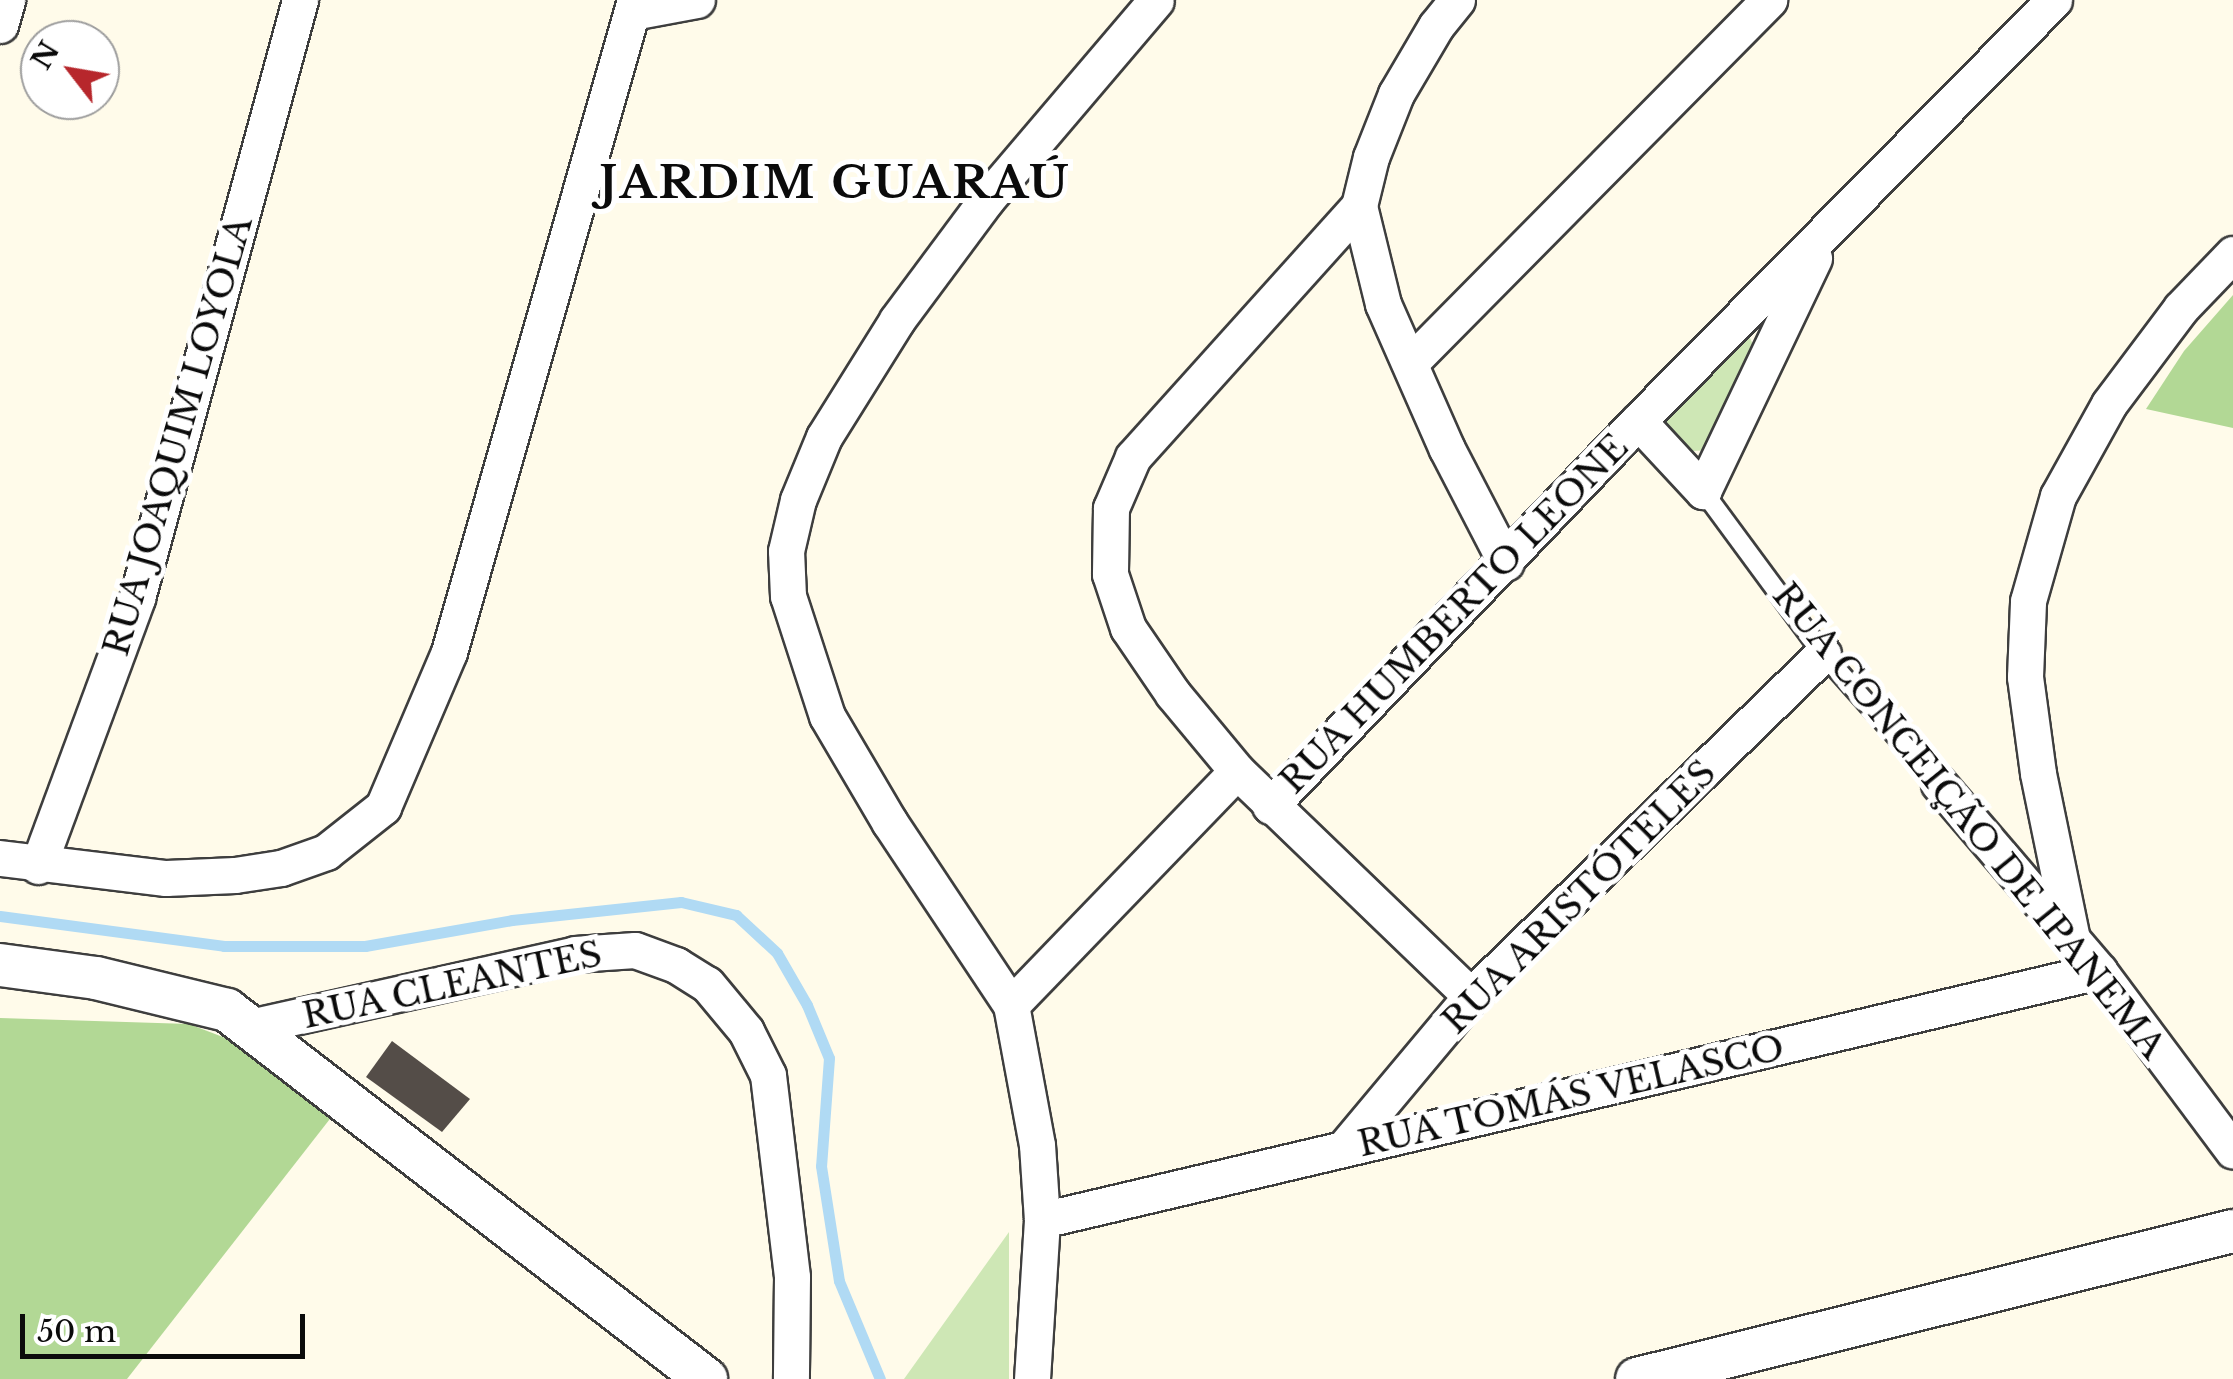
<!DOCTYPE html>
<html>
<head>
<meta charset="utf-8">
<style>
  body { margin:0 }
  #map { position:relative; width:2233px; height:1379px; overflow:hidden; background:#fffbea; font-family:"Libre Baskerville",serif }
  div>[style] { position:absolute }
  .green>* { inset:0; background:#cee7b5 }
  .forest>* { inset:0; background:#b2d895 }
  .stream>* { height:11px; margin:-5.5px; padding:0 5.5px; transform-origin:5.5px; border-radius:5.5px; background:#b0daf4 }
  .building>* { inset:0; background:#544d48 }
  .roads { filter:drop-shadow(2px 0 #3e3e3e) drop-shadow(-2px 0 #3e3e3e) drop-shadow(0 2px #3e3e3e) drop-shadow(0 -2px #3e3e3e) }
  .service>* { height:18px; margin:-9px; padding:0 9px; transform-origin:9px; border-radius:9px; background:#fff }
  .minor>* { height:35px; margin:-17.5px; padding:0 17.5px; transform-origin:17.5px; border-radius:17.5px; background:#fff }
  .tertiary>* { height:42px; margin:-21px; padding:0 21px; transform-origin:21px; border-radius:21px; background:#fff }
  span { translate:-50% -50%; white-space:nowrap; text-align:center; line-height:1.15; -webkit-text-stroke:10px #fff; paint-order:stroke }
  .street-label { font-size:35px; color:#0b0b0b }
  .district-label { font-size:45px; color:#0b0b0b; font-weight:700; letter-spacing:2.5px }
  .north { position:absolute; left:20px; top:20px; width:100px; height:100px; box-sizing:border-box; background:#fff; border:2px solid #9d9d9d; border-radius:50%; rotate:301deg; font-size:28px; font-weight:700; line-height:40px; text-align:center; color:#0b0b0b }
  .north::after { content:''; display:block; margin:auto; width:35px; height:45px; background:#b7272c; clip-path:polygon(50% 0,100% 100%,50% 72%,0 100%) }
  .scale { position:absolute; left:20px; top:1314px; width:285px; height:45px; box-sizing:border-box; border:5px solid #0b0b0b; border-top:0; padding-left:12px; font-size:30px; line-height:35px; white-space:nowrap; color:#0b0b0b; -webkit-text-stroke:8px #fff; paint-order:stroke }
</style>
</head>
<body>
<div id="map">
  <div class="green">
    <div style="clip-path:polygon(1736px 333px,1750px 338px,1756px 351px,1710px 450px,1693px 451px,1654px 418px)"></div>
    <div style="clip-path:polygon(1009px 1232px,1009px 1379px,904px 1379px)"></div>
  </div>
  <div class="forest">
    <div style="clip-path:polygon(2233px 295px,2233px 428px,2146px 409px,2184px 351px)"></div>
    <div style="clip-path:polygon(0 1018px,189px 1024px,262px 1052px,333px 1115px,127px 1379px,0 1379px)"></div>
  </div>
  <div class="stream">
    <div style="left:0;top:916px;width:226px;rotate:7.6deg"></div>
    <div style="left:224px;top:946px;width:141px"></div>
    <div style="left:365px;top:946px;width:149px;rotate:-10deg"></div>
    <div style="left:512px;top:920px;width:170px;rotate:-6.1deg"></div>
    <div style="left:681px;top:902px;width:57px;rotate:13.3deg"></div>
    <div style="left:736px;top:915px;width:56px;rotate:42.8deg"></div>
    <div style="left:777px;top:953px;width:60px;rotate:60deg"></div>
    <div style="left:807px;top:1005px;width:57px;rotate:67.5deg"></div>
    <div style="left:829px;top:1058px;width:108px;rotate:94.2deg"></div>
    <div style="left:821px;top:1166px;width:116px;rotate:81.1deg"></div>
    <div style="left:839px;top:1281px;width:106px;rotate:67.3deg"></div>
  </div>
  <div class="building">
    <div style="clip-path:polygon(392px 1041px,470px 1099px,442px 1132px,366px 1077px)"></div>
  </div>
  <div class="roads">
    <div class="service">
      <div style="left:1703px;top:491px;width:202px;rotate:53.6deg"></div>
      <div style="left:1823px;top:654px;width:174px;rotate:48.3deg"></div>
    </div>
    <div class="minor">
      <div style="left:1457px;top:0;width:33px;rotate:129deg"></div>
      <div style="left:1436px;top:26px;width:79px;rotate:120.5deg"></div>
      <div style="left:1396px;top:94px;width:68px;rotate:111.6deg"></div>
      <div style="left:1371px;top:157px;width:50px;rotate:103.8deg"></div>
      <div style="left:1359px;top:206px;width:101px;rotate:76.2deg"></div>
      <div style="left:1383px;top:304px;width:158px;rotate:66.2deg"></div>
      <div style="left:1447px;top:449px;width:128px;rotate:62.6deg"></div>
      <div style="left:632px;top:12px;width:66px;rotate:-10.5deg"></div>
      <div style="left:0;top:25px;width:26px;rotate:-74deg"></div>
      <div style="left:1359px;top:206px;width:338px;rotate:132deg"></div>
      <div style="left:1133px;top:457px;width:56px;rotate:113.3deg"></div>
      <div style="left:1111px;top:508px;width:66px;rotate:90.9deg"></div>
      <div style="left:1110px;top:574px;width:57px;rotate:71.6deg"></div>
      <div style="left:1128px;top:628px;width:80px;rotate:55.7deg"></div>
      <div style="left:1173px;top:694px;width:100px;rotate:50.3deg"></div>
      <div style="left:1237px;top:771px;width:325px;rotate:43.9deg"></div>
      <div style="left:1410px;top:363px;width:511px;rotate:-45.32deg"></div>
      <div style="left:1638px;top:421px;width:96px;rotate:47.1deg"></div>
      <div style="left:1703px;top:491px;width:258px;rotate:-64.5deg"></div>
      <div style="left:1939px;top:784px;width:246px;rotate:49.4deg"></div>
      <div style="left:2099px;top:971px;width:224px;rotate:53.3deg"></div>
      <div style="left:1270px;top:806px;width:533px;rotate:-46.29deg"></div>
      <div style="left:1638px;top:421px;width:592px;rotate:-45.34deg"></div>
      <div style="left:0;top:858px;width:167px;rotate:6.9deg"></div>
      <div style="left:166px;top:878px;width:69px;rotate:-2.5deg"></div>
      <div style="left:235px;top:875px;width:47px;rotate:-8.7deg"></div>
      <div style="left:281px;top:868px;width:48px;rotate:-19.6deg"></div>
      <div style="left:326px;top:852px;width:73px;rotate:-38.3deg"></div>
      <div style="left:383px;top:807px;width:168px;rotate:-66.9deg"></div>
      <div style="left:449px;top:652px;width:678px;rotate:-74.08deg"></div>
      <div style="left:38px;top:866px;width:286px;rotate:-69.7deg"></div>
      <div style="left:137px;top:598px;width:620px;rotate:-74.75deg"></div>
      <div style="left:2072px;top:939px;width:169px;rotate:-101.6deg"></div>
      <div style="left:2038px;top:773px;width:97px;rotate:-97.7deg"></div>
      <div style="left:2025px;top:677px;width:76px;rotate:-87.7deg"></div>
      <div style="left:2028px;top:601px;width:109px;rotate:-74.1deg"></div>
      <div style="left:2058px;top:496px;width:105px;rotate:-61deg"></div>
      <div style="left:2109px;top:404px;width:120px;rotate:-53.1deg"></div>
      <div style="left:2181px;top:308px;width:75px;rotate:-46.1deg"></div>
      <div style="left:1011px;top:1005px;width:325px;rotate:-46deg"></div>
      <div style="left:254px;top:1026px;width:329px;rotate:-12.6deg"></div>
      <div style="left:575px;top:954px;width:60px;rotate:-3.8deg"></div>
      <div style="left:635px;top:950px;width:44px;rotate:20.1deg"></div>
      <div style="left:676px;top:965px;width:36px;rotate:32deg"></div>
      <div style="left:707px;top:984px;width:61px;rotate:50.3deg"></div>
      <div style="left:746px;top:1031px;width:49px;rotate:63.4deg"></div>
      <div style="left:768px;top:1075px;width:203px;rotate:83.2deg"></div>
      <div style="left:792px;top:1277px;width:102px;rotate:90.6deg"></div>
      <div style="left:1344px;top:1148px;width:198px;rotate:-50.1deg"></div>
      <div style="left:1471px;top:996px;width:491px;rotate:-44.2deg"></div>
      <div style="left:1042px;top:1220px;width:1086px;rotate:-13.26deg"></div>
      <div style="left:1032px;top:1379px;width:159px;rotate:-86.4deg"></div>
      <div style="left:1042px;top:1220px;width:75px;rotate:-93.8deg"></div>
      <div style="left:1037px;top:1145px;width:142px;rotate:-100.5deg"></div>
      <div style="left:1011px;top:1005px;width:219px;rotate:-123.6deg"></div>
      <div style="left:890px;top:823px;width:124px;rotate:-120.5deg"></div>
      <div style="left:827px;top:716px;width:126px;rotate:-108deg"></div>
      <div style="left:788px;top:596px;width:45px;rotate:-92.5deg"></div>
      <div style="left:786px;top:551px;width:52px;rotate:-76.8deg"></div>
      <div style="left:798px;top:500px;width:68px;rotate:-67.6deg"></div>
      <div style="left:824px;top:437px;width:138px;rotate:-58deg"></div>
      <div style="left:897px;top:320px;width:149px;rotate:-53.4deg"></div>
      <div style="left:986px;top:200px;width:262px;rotate:-49.6deg"></div>
    </div>
    <div class="tertiary">
      <div style="left:0;top:965px;width:97px;rotate:7.7deg"></div>
      <div style="left:96px;top:978px;width:135px;rotate:13.7deg"></div>
      <div style="left:227px;top:1010px;width:605px;rotate:37.61deg"></div>
      <div style="left:1637px;top:1379px;width:614px;rotate:-13.95deg"></div>
    </div>
  </div>
  <div class="street-label">
    <span style="left:178px;top:436px;rotate:-74deg">RUA JOAQUIM LOYOLA</span>
    <span style="left:1454px;top:614px;rotate:-46deg">RUA HUMBERTO LEONE</span>
    <span style="left:1969px;top:821px;rotate:51deg">RUA CONCEIÇÃO DE IPANEMA</span>
    <span style="left:1579px;top:897px;rotate:-45deg">RUA ARISTÓTELES</span>
    <span style="left:452px;top:985px;rotate:-12deg">RUA CLEANTES</span>
    <span style="left:1571px;top:1096px;rotate:-13deg">RUA TOMÁS VELASCO</span>
  </div>
  <div class="district-label">
    <span style="left:835px;top:183px">JARDIM GUARAÚ</span>
  </div>
  <div class="north">N</div>
  <div class="scale">50 m</div>
</div>
</body>
</html>
